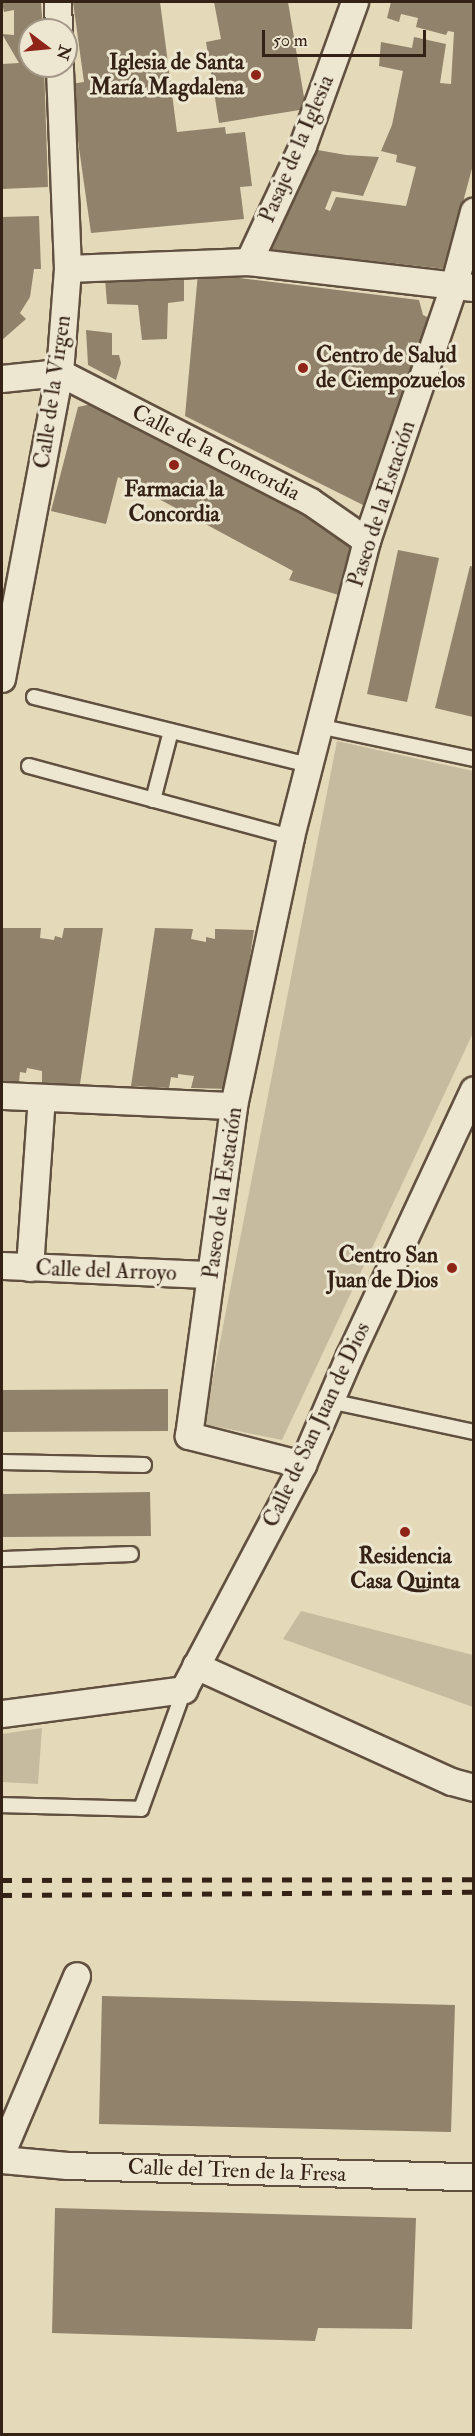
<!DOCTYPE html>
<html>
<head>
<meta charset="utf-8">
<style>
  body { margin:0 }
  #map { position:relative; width:475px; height:2436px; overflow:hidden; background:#e4daba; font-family:"IM FELL Double Pica",serif }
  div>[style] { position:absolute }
  .green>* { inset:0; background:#c6bb9e }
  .building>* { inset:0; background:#90826b }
  .roads { filter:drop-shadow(2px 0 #61503f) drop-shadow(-2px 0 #61503f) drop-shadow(0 2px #61503f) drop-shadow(0 -2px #61503f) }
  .lane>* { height:14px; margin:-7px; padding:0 7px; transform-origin:7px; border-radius:7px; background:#ede7d2 }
  .street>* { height:26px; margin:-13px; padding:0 13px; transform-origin:13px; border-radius:13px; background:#ede7d2 }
  .rail>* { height:4.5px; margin-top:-2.25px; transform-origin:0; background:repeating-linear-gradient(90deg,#352216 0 10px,transparent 0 20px) }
  .dots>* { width:16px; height:16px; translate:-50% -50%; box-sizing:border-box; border:3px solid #ede7d2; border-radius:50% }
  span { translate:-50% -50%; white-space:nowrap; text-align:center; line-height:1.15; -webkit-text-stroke:6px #ede7d2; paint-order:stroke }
  .poi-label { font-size:22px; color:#352216; font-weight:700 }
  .right { translate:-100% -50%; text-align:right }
  .left { translate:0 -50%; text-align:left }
  .street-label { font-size:22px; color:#352216 }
  .frame { position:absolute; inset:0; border:3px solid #352216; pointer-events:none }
  .north { position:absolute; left:18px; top:18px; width:60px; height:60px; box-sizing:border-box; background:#ede7d2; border:2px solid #a39887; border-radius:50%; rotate:106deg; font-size:16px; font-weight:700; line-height:24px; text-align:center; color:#352216 }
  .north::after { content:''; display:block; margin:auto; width:21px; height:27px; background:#8f2418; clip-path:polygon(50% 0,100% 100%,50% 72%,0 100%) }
  .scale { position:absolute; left:262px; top:30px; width:164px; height:27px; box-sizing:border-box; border:3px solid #352216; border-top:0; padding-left:8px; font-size:18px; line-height:21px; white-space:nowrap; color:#352216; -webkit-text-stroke:4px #ede7d2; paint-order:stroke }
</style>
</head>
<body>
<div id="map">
  <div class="green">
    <div style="clip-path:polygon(337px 741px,473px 771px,473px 1033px,282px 1440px,204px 1424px)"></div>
    <div style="clip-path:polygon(301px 1611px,473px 1655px,473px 1707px,283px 1639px)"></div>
    <div style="clip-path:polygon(42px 1728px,38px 1784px,2px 1782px,2px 1734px)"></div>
  </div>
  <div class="building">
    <div style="clip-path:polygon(2px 2px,41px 2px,43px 30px,30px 30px,30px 66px,44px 66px,48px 187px,2px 189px,2px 64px,19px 63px,2px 34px,14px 35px,14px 10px,4px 12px)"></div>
    <div style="clip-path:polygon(73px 2px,160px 2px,177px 132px,225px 127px,226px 134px,245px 132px,252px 186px,240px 187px,244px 219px,91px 233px,70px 84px,84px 82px)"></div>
    <div style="clip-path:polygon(214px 2px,288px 2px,306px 109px,219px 123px,206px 42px,221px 39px)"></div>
    <div style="clip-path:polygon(391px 2px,474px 3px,474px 161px,445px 269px,266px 249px,312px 149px,346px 155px,379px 157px,363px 196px,332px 191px,325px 209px,330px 211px,336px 197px,406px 206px,416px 167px,396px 162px,397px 155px,381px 151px,392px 125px,403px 71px,379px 66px,381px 42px,412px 48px,414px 37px,446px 44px,440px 83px,451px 84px,454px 32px,448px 31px,446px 35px,416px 27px,418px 18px,401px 14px,399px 22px,387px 18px)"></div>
    <div style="clip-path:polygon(39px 216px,41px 269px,34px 269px,30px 297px,20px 313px,26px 319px,2px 340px,2px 217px)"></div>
    <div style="clip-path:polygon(198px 273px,419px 300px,423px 315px,434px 320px,369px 508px,185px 416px)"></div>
    <div style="clip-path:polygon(184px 274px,184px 301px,168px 303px,167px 339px,142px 340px,138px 305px,107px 304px,105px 279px)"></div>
    <div style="clip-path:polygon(86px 330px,112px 333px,112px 355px,119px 355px,121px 363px,116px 380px,88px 365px)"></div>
    <div style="clip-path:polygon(96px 403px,344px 536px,354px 558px,342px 596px,289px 580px,293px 571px,118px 477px,106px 524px,51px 511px,78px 407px)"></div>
    <div style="clip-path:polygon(398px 550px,439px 558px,407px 702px,367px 694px)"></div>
    <div style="clip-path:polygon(470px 566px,474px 567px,473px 717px,435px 708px)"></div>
    <div style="clip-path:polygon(2px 928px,41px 928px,40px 938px,54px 940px,55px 936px,62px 938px,64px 928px,103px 928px,80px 1084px,42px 1084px,42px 1071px,27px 1068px,26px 1073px,20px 1072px,19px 1082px,2px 1082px)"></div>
    <div style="clip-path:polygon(155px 928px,193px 929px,191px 939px,206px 942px,206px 937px,215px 939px,215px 929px,254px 930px,230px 1089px,191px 1088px,194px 1076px,178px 1074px,178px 1078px,171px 1077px,169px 1088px,131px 1086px)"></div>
    <div style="clip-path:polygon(168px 1389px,168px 1431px,2px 1432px,2px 1390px)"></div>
    <div style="clip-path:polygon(150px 1492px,151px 1536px,2px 1537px,2px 1494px)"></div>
    <div style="clip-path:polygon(102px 1996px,455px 2005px,451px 2132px,99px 2124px)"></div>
    <div style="clip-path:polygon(55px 2208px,416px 2218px,412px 2329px,318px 2328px,315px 2341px,52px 2333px)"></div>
  </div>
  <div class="roads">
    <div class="lane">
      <div style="left:34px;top:697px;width:282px;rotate:13.9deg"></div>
      <div style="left:318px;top:726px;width:159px;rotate:11.9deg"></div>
      <div style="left:29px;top:766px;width:271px;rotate:15.2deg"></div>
      <div style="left:153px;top:800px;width:71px;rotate:-75.4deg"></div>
      <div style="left:330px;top:1401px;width:147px;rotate:12.1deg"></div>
      <div style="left:2px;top:1462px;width:142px;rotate:1.2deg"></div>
      <div style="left:2px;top:1559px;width:129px;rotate:-2.2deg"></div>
      <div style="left:2px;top:1805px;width:139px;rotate:1.6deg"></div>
      <div style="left:141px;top:1809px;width:127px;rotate:-70.1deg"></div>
    </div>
    <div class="street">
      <div style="left:58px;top:2px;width:28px;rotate:88deg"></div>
      <div style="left:249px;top:262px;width:128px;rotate:-65deg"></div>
      <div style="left:303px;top:146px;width:153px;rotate:-70.1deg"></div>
      <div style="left:68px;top:269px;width:181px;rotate:-2.2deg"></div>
      <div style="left:249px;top:262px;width:226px;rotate:6.6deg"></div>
      <div style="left:2px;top:379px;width:58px;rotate:-5.9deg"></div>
      <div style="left:60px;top:373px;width:282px;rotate:27.2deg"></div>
      <div style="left:311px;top:502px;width:68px;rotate:34.9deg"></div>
      <div style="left:2px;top:679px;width:311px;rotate:-79.3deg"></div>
      <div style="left:60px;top:373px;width:104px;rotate:-85.6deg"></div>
      <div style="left:68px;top:269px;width:203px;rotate:-92.3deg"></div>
      <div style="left:2px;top:1096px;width:232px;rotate:2.5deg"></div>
      <div style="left:2px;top:1266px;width:209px;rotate:2.5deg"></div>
      <div style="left:30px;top:1268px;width:170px;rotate:-86deg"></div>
      <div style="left:303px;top:1465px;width:118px;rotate:-165.7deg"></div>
      <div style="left:189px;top:1436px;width:333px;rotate:-82.2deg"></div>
      <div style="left:234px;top:1106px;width:275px;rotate:-78deg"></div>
      <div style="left:291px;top:837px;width:306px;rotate:-75.6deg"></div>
      <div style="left:367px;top:541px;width:268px;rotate:-71.1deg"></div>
      <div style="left:454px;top:287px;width:78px;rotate:-75.1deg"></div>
      <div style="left:196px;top:1666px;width:281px;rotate:24.4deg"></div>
      <div style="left:452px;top:1782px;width:23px;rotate:15deg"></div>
      <div style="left:2px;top:1714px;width:184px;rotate:-7.5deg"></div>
      <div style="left:184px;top:1690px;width:255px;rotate:-62.1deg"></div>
      <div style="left:303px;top:1465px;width:119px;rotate:-66.7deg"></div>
      <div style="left:350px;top:1356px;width:293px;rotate:-65deg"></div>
      <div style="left:2px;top:2153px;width:192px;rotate:-67deg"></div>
      <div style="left:2px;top:2160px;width:66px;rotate:5.2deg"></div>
      <div style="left:68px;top:2166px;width:406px;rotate:1.6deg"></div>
    </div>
  </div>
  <div class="rail">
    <div style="left:2px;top:1880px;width:472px;rotate:-0.1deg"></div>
    <div style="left:2px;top:1895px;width:472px;rotate:-0.4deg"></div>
  </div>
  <div class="dots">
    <div style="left:256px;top:75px;background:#8f2418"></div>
    <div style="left:303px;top:368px;background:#8f2418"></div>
    <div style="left:174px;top:465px;background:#8f2418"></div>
    <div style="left:452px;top:1268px;background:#8f2418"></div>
    <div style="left:405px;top:1532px;background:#8f2418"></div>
  </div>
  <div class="poi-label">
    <span class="right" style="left:244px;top:75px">Iglesia de Santa<br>María Magdalena</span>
    <span class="left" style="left:316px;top:368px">Centro de Salud<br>de Ciempozuelos</span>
    <span style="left:174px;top:502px">Farmacia la<br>Concordia</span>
    <span class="right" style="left:438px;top:1268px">Centro San<br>Juan de Dios</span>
    <span style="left:405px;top:1569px">Residencia<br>Casa Quinta</span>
  </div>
  <div class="street-label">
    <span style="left:297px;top:149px;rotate:-67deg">Pasaje de la Iglesia</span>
    <span style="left:53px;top:392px;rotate:-82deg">Calle de la Virgen</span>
    <span style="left:216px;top:453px;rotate:27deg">Calle de la Concordia</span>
    <span style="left:382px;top:504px;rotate:-72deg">Paseo de la Estación</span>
    <span style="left:223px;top:1193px;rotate:-82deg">Paseo de la Estación</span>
    <span style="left:106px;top:1271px;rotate:2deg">Calle del Arroyo</span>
    <span style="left:317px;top:1425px;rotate:-65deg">Calle de San Juan de Dios</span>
    <span style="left:237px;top:2171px;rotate:2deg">Calle del Tren de la Fresa</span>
  </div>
  <div class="frame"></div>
  <div class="north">N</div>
  <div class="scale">50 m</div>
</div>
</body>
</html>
